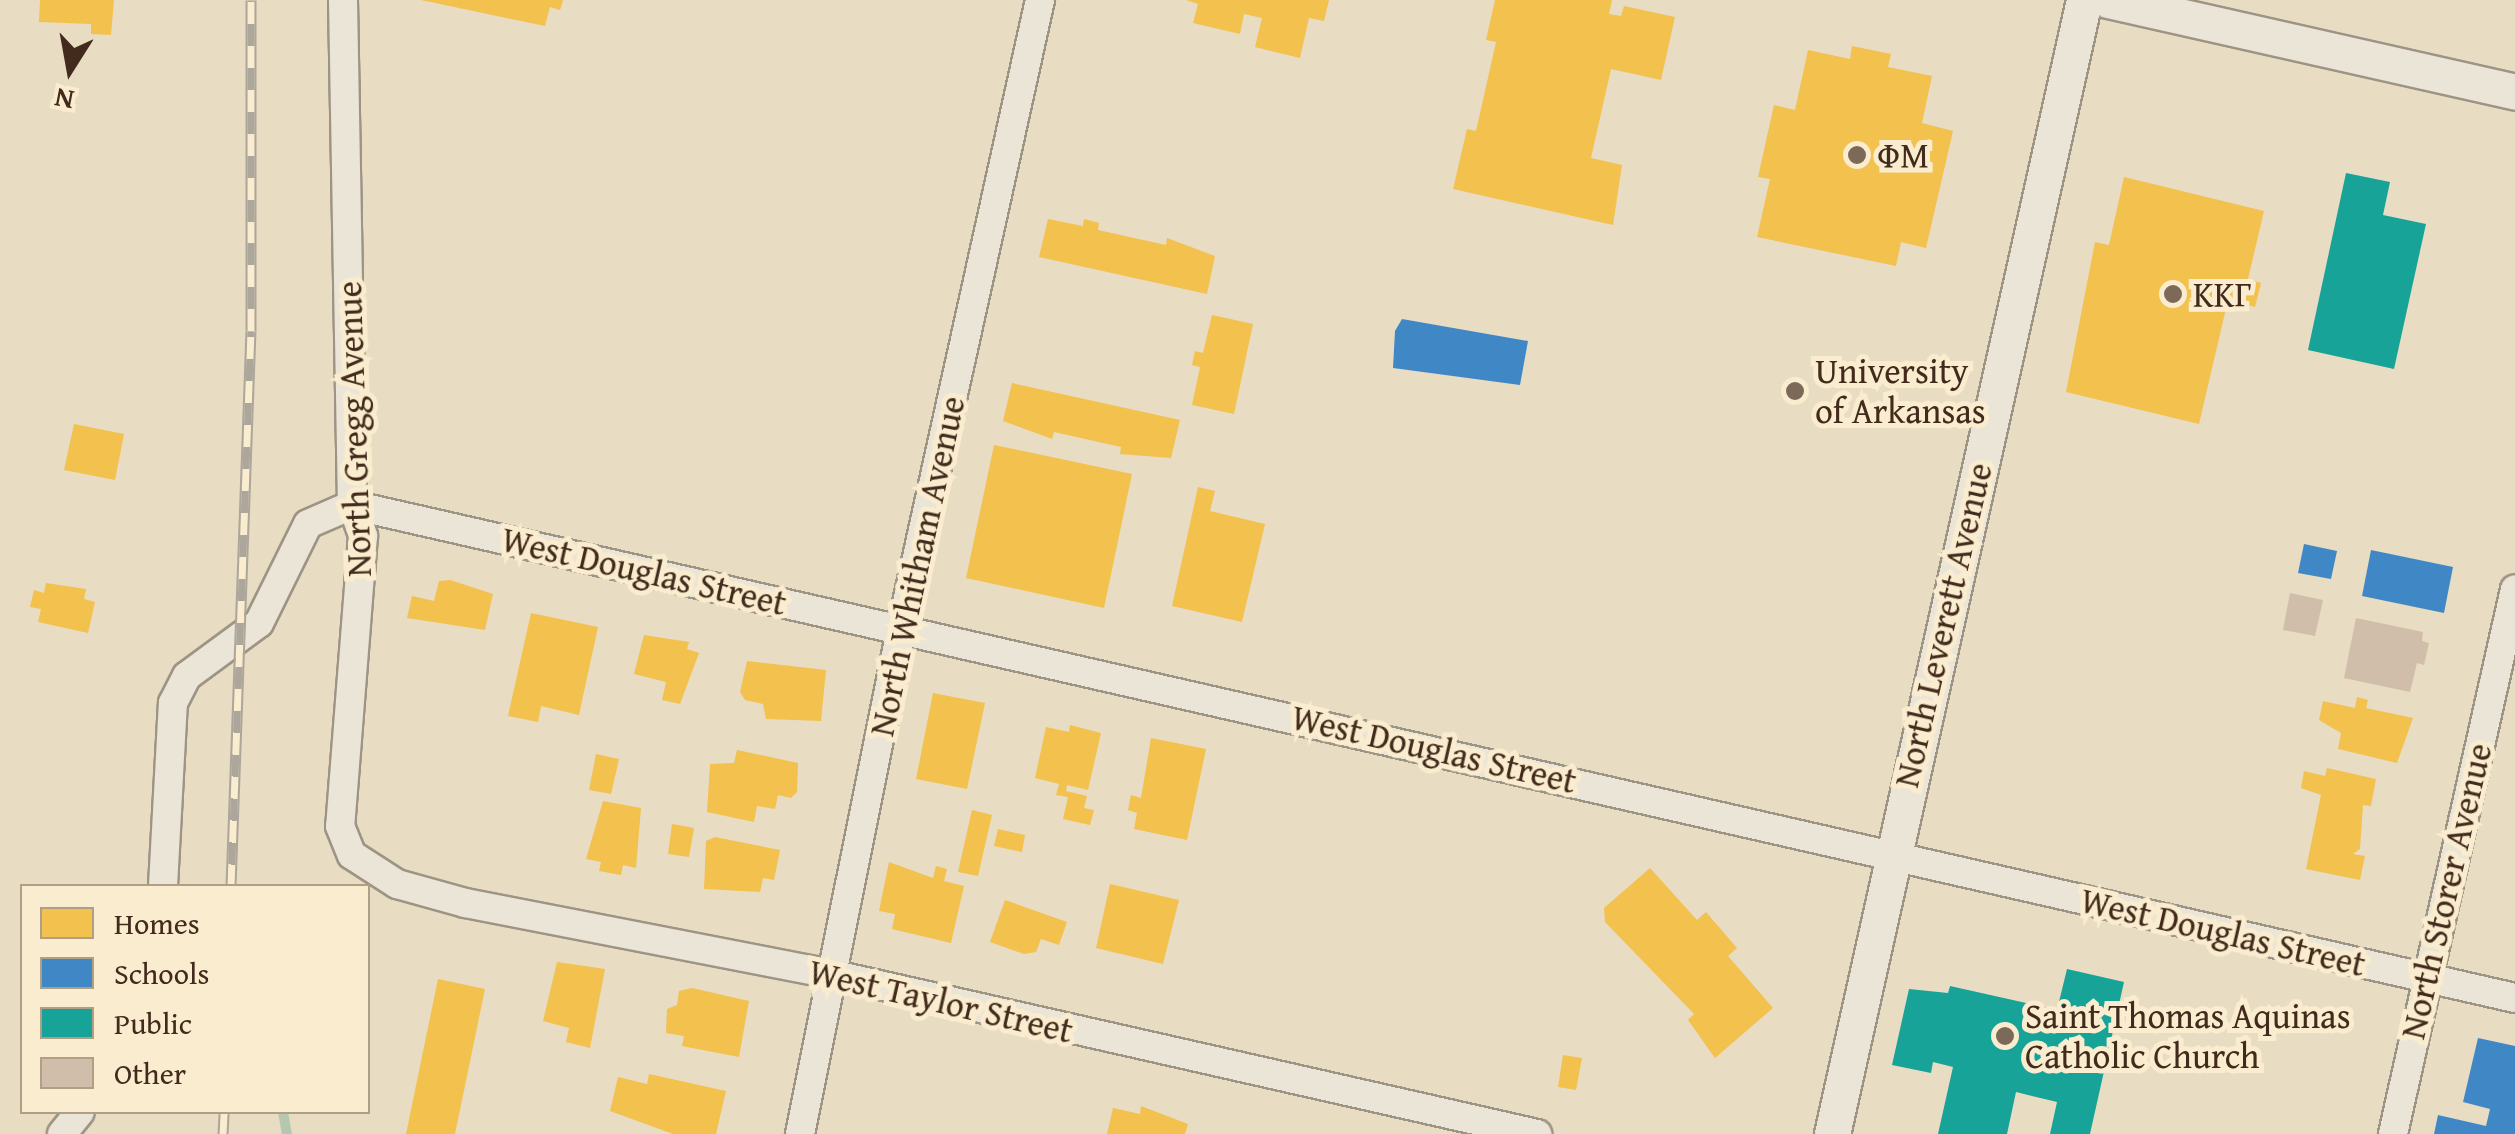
<!DOCTYPE html>
<html>
<head>
<meta charset="utf-8">
<style>
  body { margin:0 }
  #map { position:relative; width:2515px; height:1134px; overflow:hidden; background:#e8dcc3; font-family:"Gentium Book Plus",serif }
  div>[style] { position:absolute }
  .homes>* { inset:0; background:#f2c14e }
  .schools>* { inset:0; background:#3f88c5 }
  .public>* { inset:0; background:#17a398 }
  .stream>* { height:10px; margin:-5px; padding:0 5px; transform-origin:5px; border-radius:5px; background:#b4c8af }
  .building>* { inset:0; background:#d0bdaa }
  .roads { filter:drop-shadow(2px 0 #9e9484) drop-shadow(-2px 0 #9e9484) drop-shadow(0 2px #9e9484) drop-shadow(0 -2px #9e9484) }
  .minor>* { height:28px; margin:-14px; padding:0 14px; transform-origin:14px; border-radius:14px; background:#ebe5d8 }
  .tertiary>* { height:35px; margin:-17.5px; padding:0 17.5px; transform-origin:17.5px; border-radius:17.5px; background:#ebe5d8 }
  .rail>* { height:11px; margin-top:-5.5px; transform-origin:0; background:repeating-linear-gradient(90deg,#faecce 0 22px,#ada69b 0 44px); box-sizing:border-box; border-block:2px solid #ada69b }
  .dots>* { width:28px; height:28px; translate:-50% -50%; box-sizing:border-box; border:5px solid #faecce; border-radius:50% }
  span { translate:-50% -50%; white-space:nowrap; text-align:center; line-height:1.15; -webkit-text-stroke:10px #faecce; paint-order:stroke }
  .poi-label { font-size:35px; color:#422b1d }
  .left { translate:0 -50%; text-align:left }
  .street-label { font-size:35px; color:#422b1d }
  .legend { position:absolute; left:20px; top:884px; width:350px; height:230px; box-sizing:border-box; background:#faecce; border:2px solid #b09f87; margin:0; padding:12px 18px; list-style:none; font-size:30px; color:#422b1d }
  .legend li { display:flex; align-items:center; gap:20px; height:50px }
  .legend b { width:50px; border:2px solid #b09f87 }
  .north { position:absolute; left:20px; top:20px; width:100px; height:100px; -webkit-text-stroke:8px #faecce; paint-order:stroke; rotate:191deg; font-size:28px; font-weight:700; line-height:40px; text-align:center; color:#422b1d }
  .north::after { content:''; display:block; margin:auto; width:35px; height:45px; background:#422b1d; clip-path:polygon(50% 0,100% 100%,50% 72%,0 100%) }
</style>
</head>
<body>
<div id="map">
  <div class="homes">
    <div style="clip-path:polygon(40px 0,114px 0,111px 35px,91px 34px,91px 24px,39px 22px)"></div>
    <div style="clip-path:polygon(421px 0,563px 0,560px 10px,550px 7px,545px 26px)"></div>
    <div style="clip-path:polygon(1186px 0,1329px 0,1324px 21px,1309px 18px,1300px 58px,1255px 47px,1262px 18px,1244px 14px,1240px 34px,1193px 23px,1198px 4px)"></div>
    <div style="clip-path:polygon(1495px 0,1612px 0,1609px 14px,1621px 16px,1624px 6px,1675px 17px,1661px 80px,1611px 69px,1591px 158px,1622px 165px,1613px 225px,1453px 189px,1467px 129px,1476px 131px,1496px 42px,1486px 40px)"></div>
    <div style="clip-path:polygon(1852px 46px,1891px 54px,1888px 67px,1932px 76px,1922px 123px,1953px 131px,1926px 248px,1901px 242px,1896px 266px,1757px 237px,1770px 179px,1758px 177px,1774px 105px,1795px 110px,1808px 50px,1850px 59px)"></div>
    <div style="clip-path:polygon(2124px 177px,2264px 211px,2248px 279px,2261px 283px,2255px 307px,2228px 300px,2199px 424px,2066px 392px,2095px 242px,2109px 245px)"></div>
    <div style="clip-path:polygon(1048px 219px,1083px 226px,1084px 219px,1099px 223px,1098px 230px,1166px 245px,1167px 238px,1215px 256px,1207px 294px,1039px 257px)"></div>
    <div style="clip-path:polygon(1212px 315px,1253px 324px,1234px 414px,1192px 405px,1200px 367px,1192px 365px,1195px 351px,1203px 353px)"></div>
    <div style="clip-path:polygon(1012px 383px,1180px 420px,1171px 458px,1120px 454px,1121px 447px,1054px 432px,1052px 439px,1003px 421px)"></div>
    <div style="clip-path:polygon(74px 424px,124px 434px,115px 480px,64px 470px)"></div>
    <div style="clip-path:polygon(994px 445px,1132px 474px,1104px 608px,966px 578px)"></div>
    <div style="clip-path:polygon(1198px 487px,1215px 491px,1210px 511px,1265px 524px,1242px 622px,1172px 606px)"></div>
    <div style="clip-path:polygon(450px 580px,493px 594px,485px 630px,407px 618px,412px 596px,434px 601px,439px 581px)"></div>
    <div style="clip-path:polygon(46px 583px,86px 589px,84px 599px,95px 602px,88px 633px,38px 622px,41px 609px,30px 607px,34px 590px,44px 593px)"></div>
    <div style="clip-path:polygon(531px 613px,598px 627px,579px 715px,541px 706px,538px 722px,508px 716px)"></div>
    <div style="clip-path:polygon(644px 635px,689px 642px,687px 649px,699px 653px,680px 704px,662px 700px,666px 682px,634px 674px)"></div>
    <div style="clip-path:polygon(747px 661px,826px 670px,821px 721px,766px 719px,763px 704px,745px 700px,740px 692px)"></div>
    <div style="clip-path:polygon(933px 693px,985px 703px,967px 789px,916px 779px)"></div>
    <div style="clip-path:polygon(2357px 697px,2368px 700px,2366px 708px,2413px 718px,2397px 763px,2338px 749px,2341px 733px,2319px 720px,2323px 701px,2355px 708px)"></div>
    <div style="clip-path:polygon(1070px 725px,1101px 733px,1088px 790px,1067px 785px,1066px 791px,1087px 796px,1084px 808px,1094px 810px,1090px 825px,1063px 819px,1068px 797px,1056px 795px,1059px 784px,1035px 778px,1046px 727px,1069px 732px)"></div>
    <div style="clip-path:polygon(1151px 738px,1206px 749px,1187px 840px,1134px 829px,1137px 813px,1128px 810px,1131px 795px,1141px 798px)"></div>
    <div style="clip-path:polygon(737px 750px,798px 763px,797px 792px,791px 798px,778px 795px,775px 809px,757px 806px,754px 822px,707px 812px,710px 764px,734px 763px)"></div>
    <div style="clip-path:polygon(596px 754px,619px 759px,611px 794px,589px 790px)"></div>
    <div style="clip-path:polygon(2327px 768px,2376px 779px,2371px 806px,2363px 805px,2360px 849px,2353px 854px,2365px 856px,2360px 880px,2306px 869px,2321px 795px,2301px 788px,2304px 771px,2325px 776px)"></div>
    <div style="clip-path:polygon(603px 801px,641px 808px,636px 868px,623px 865px,621px 875px,599px 871px,601px 862px,586px 859px)"></div>
    <div style="clip-path:polygon(972px 810px,992px 815px,978px 876px,958px 872px)"></div>
    <div style="clip-path:polygon(672px 824px,694px 828px,689px 857px,668px 854px)"></div>
    <div style="clip-path:polygon(998px 829px,1025px 835px,1022px 852px,994px 846px)"></div>
    <div style="clip-path:polygon(715px 837px,780px 850px,774px 880px,763px 878px,760px 892px,704px 889px,706px 841px)"></div>
    <div style="clip-path:polygon(889px 862px,933px 878px,936px 866px,947px 869px,944px 881px,964px 886px,951px 943px,892px 929px,895px 914px,879px 911px)"></div>
    <div style="clip-path:polygon(1650px 868px,1697px 920px,1706px 912px,1737px 948px,1728px 956px,1773px 1008px,1715px 1058px,1688px 1020px,1694px 1014px,1605px 922px,1604px 908px)"></div>
    <div style="clip-path:polygon(1110px 884px,1179px 900px,1163px 964px,1096px 948px)"></div>
    <div style="clip-path:polygon(1005px 900px,1067px 922px,1059px 945px,1041px 939px,1036px 952px,1024px 954px,990px 942px)"></div>
    <div style="clip-path:polygon(557px 962px,605px 969px,590px 1048px,566px 1042px,569px 1028px,543px 1021px)"></div>
    <div style="clip-path:polygon(438px 979px,485px 989px,455px 1134px,406px 1134px)"></div>
    <div style="clip-path:polygon(692px 988px,749px 1001px,739px 1057px,682px 1046px,684px 1036px,666px 1033px,667px 1009px,677px 1005px,679px 991px)"></div>
    <div style="clip-path:polygon(1563px 1055px,1582px 1058px,1576px 1090px,1558px 1087px)"></div>
    <div style="clip-path:polygon(649px 1074px,726px 1091px,716px 1134px,673px 1134px,610px 1111px,618px 1077px,647px 1084px)"></div>
    <div style="clip-path:polygon(1141px 1106px,1188px 1124px,1185px 1134px,1107px 1134px,1113px 1108px,1140px 1114px)"></div>
  </div>
  <div class="schools">
    <div style="clip-path:polygon(1402px 319px,1528px 341px,1520px 385px,1393px 368px,1395px 331px)"></div>
    <div style="clip-path:polygon(2304px 544px,2337px 551px,2331px 579px,2298px 573px)"></div>
    <div style="clip-path:polygon(2371px 550px,2453px 567px,2444px 613px,2362px 596px)"></div>
    <div style="clip-path:polygon(2478px 1038px,2515px 1046px,2515px 1134px,2434px 1134px,2438px 1115px,2486px 1126px,2490px 1109px,2463px 1102px)"></div>
  </div>
  <div class="public">
    <div style="clip-path:polygon(2346px 173px,2390px 182px,2383px 215px,2426px 224px,2394px 369px,2308px 350px)"></div>
    <div style="clip-path:polygon(2067px 969px,2124px 982px,2090px 1134px,2050px 1134px,2057px 1102px,2016px 1092px,2007px 1134px,1938px 1134px,1953px 1067px,1933px 1062px,1931px 1073px,1892px 1065px,1909px 989px,1948px 993px,1950px 986px,2057px 1010px)"></div>
  </div>
  <div class="stream">
    <div style="left:283px;top:1112px;width:22px;rotate:80deg"></div>
  </div>
  <div class="building">
    <div style="clip-path:polygon(2290px 593px,2323px 600px,2315px 636px,2283px 630px)"></div>
    <div style="clip-path:polygon(2356px 618px,2423px 632px,2422px 641px,2429px 643px,2424px 665px,2417px 663px,2410px 692px,2344px 678px)"></div>
  </div>
  <div class="roads">
    <div class="minor">
      <div style="left:343px;top:0;width:505px;rotate:88.98deg"></div>
      <div style="left:352px;top:505px;width:33px;rotate:70deg"></div>
      <div style="left:363px;top:536px;width:291px;rotate:94.5deg"></div>
      <div style="left:340px;top:826px;width:31px;rotate:68deg"></div>
      <div style="left:352px;top:855px;width:54px;rotate:32.8deg"></div>
      <div style="left:397px;top:884px;width:71px;rotate:15.6deg"></div>
      <div style="left:465px;top:903px;width:377px;rotate:11deg"></div>
      <div style="left:835px;top:975px;width:720px;rotate:12.76deg"></div>
      <div style="left:163px;top:886px;width:183px;rotate:-86.9deg"></div>
      <div style="left:173px;top:703px;width:30px;rotate:-63deg"></div>
      <div style="left:187px;top:676px;width:89px;rotate:-36.4deg"></div>
      <div style="left:259px;top:623px;width:110px;rotate:-63.7deg"></div>
      <div style="left:308px;top:524px;width:48px;rotate:-23.4deg"></div>
      <div style="left:352px;top:505px;width:2218px;rotate:12.84deg"></div>
      <div style="left:62px;top:1134px;width:28px;rotate:-51deg"></div>
      <div style="left:800px;top:1134px;width:514px;rotate:-78.67deg"></div>
      <div style="left:901px;top:630px;width:645px;rotate:-77.56deg"></div>
      <div style="left:2393px;top:1134px;width:558px;rotate:-77.38deg"></div>
    </div>
    <div class="tertiary">
      <div style="left:2108px;top:0;width:417px;rotate:12.7deg"></div>
      <div style="left:1832px;top:1134px;width:1162px;rotate:-77.47deg"></div>
    </div>
  </div>
  <div class="rail">
    <div style="left:231px;top:886px;width:555px;rotate:-87.94deg"></div>
    <div style="left:251px;top:331px;width:331px;rotate:-90deg"></div>
    <div style="left:223px;top:1134px;width:22px;rotate:-87deg"></div>
  </div>
  <div class="dots">
    <div style="left:1857px;top:155px;background:#7c6957"></div>
    <div style="left:2173px;top:294px;background:#7c6957"></div>
    <div style="left:1795px;top:391px;background:#7c6957"></div>
    <div style="left:2005px;top:1036px;background:#7c6957"></div>
  </div>
  <div class="poi-label">
    <span class="left" style="left:1877px;top:155px">ΦΜ</span>
    <span class="left" style="left:2193px;top:294px">ΚΚΓ</span>
    <span class="left" style="left:1815px;top:391px">University<br>of Arkansas</span>
    <span class="left" style="left:2025px;top:1036px">Saint Thomas Aquinas<br>Catholic Church</span>
  </div>
  <div class="street-label">
    <span style="left:354px;top:429px;rotate:-92deg">North Gregg Avenue</span>
    <span style="left:917px;top:566px;rotate:-78deg">North Whitham Avenue</span>
    <span style="left:644px;top:571px;rotate:13deg">West Douglas Street</span>
    <span style="left:1943px;top:625px;rotate:-77deg">North Leverett Avenue</span>
    <span style="left:1434px;top:749px;rotate:13deg">West Douglas Street</span>
    <span style="left:2446px;top:891px;rotate:-77deg">North Storer Avenue</span>
    <span style="left:2223px;top:932px;rotate:13deg">West Douglas Street</span>
    <span style="left:941px;top:1001px;rotate:13deg">West Taylor Street</span>
  </div>
  <ul class="legend">
  <li><b style="height:28px;background:#f2c14e"></b>Homes</li>
  <li><b style="height:28px;background:#3f88c5"></b>Schools</li>
  <li><b style="height:28px;background:#17a398"></b>Public</li>
  <li><b style="height:28px;background:#d0bdaa"></b>Other</li>
  </ul>
  <div class="north">N</div>
</div>
</body>
</html>
